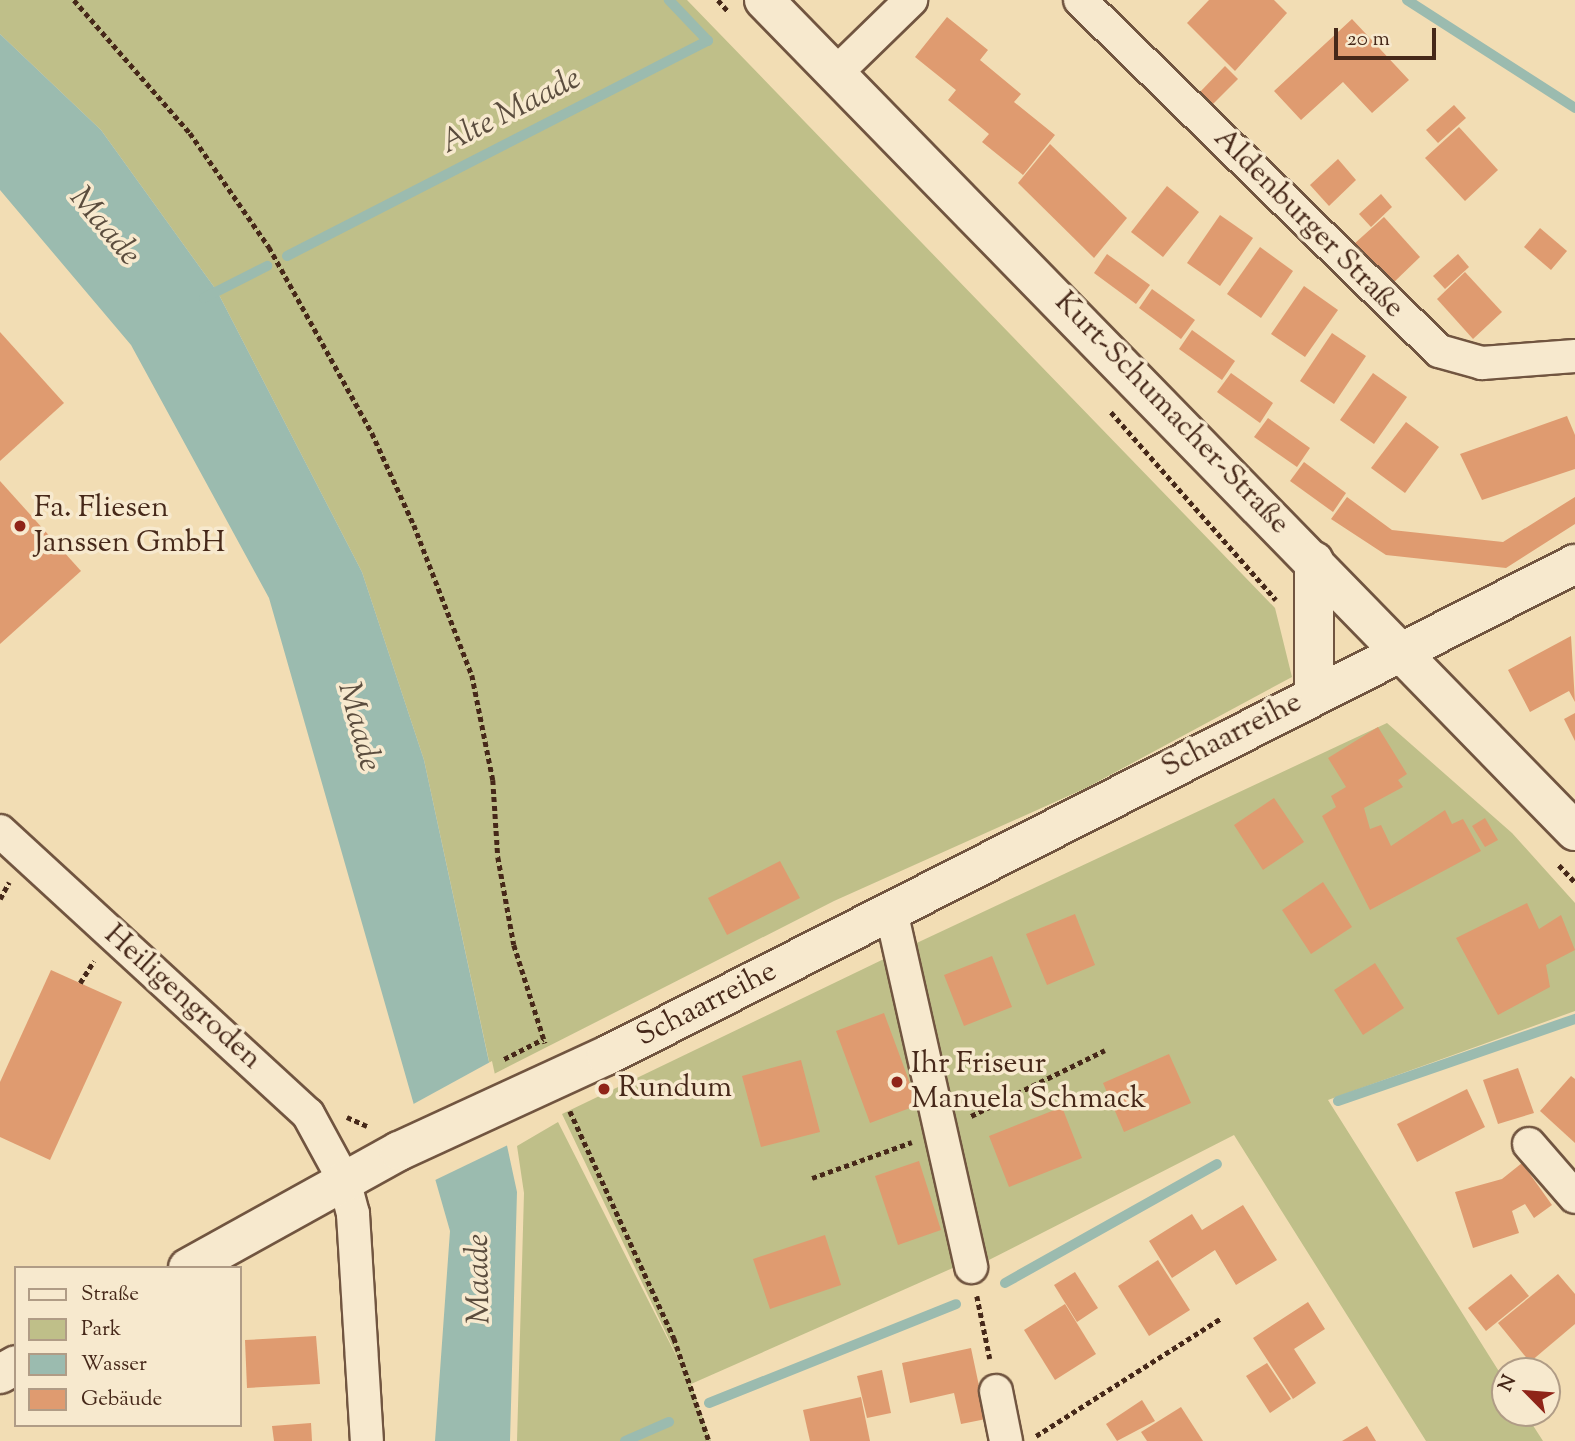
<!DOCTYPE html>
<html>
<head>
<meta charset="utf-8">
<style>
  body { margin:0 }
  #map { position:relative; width:1575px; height:1441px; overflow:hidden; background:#f2ddb4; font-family:"Sorts Mill Goudy",serif }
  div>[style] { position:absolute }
  .green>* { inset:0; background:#bfbf89 }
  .water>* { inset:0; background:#9bbbaf }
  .pier>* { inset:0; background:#f2ddb4 }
  .stream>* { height:10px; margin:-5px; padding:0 5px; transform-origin:5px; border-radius:5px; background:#9bbbaf }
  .building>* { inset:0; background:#df9b70 }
  .path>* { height:4.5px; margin-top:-2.25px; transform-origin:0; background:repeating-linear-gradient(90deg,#462819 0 5px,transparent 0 8.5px) }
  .roads { filter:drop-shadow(2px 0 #715540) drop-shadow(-2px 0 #715540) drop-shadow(0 2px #715540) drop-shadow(0 -2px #715540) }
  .minor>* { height:32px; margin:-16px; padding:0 16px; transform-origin:16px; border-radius:16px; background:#f7e9ce }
  .secondary>* { height:38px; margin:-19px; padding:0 19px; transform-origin:19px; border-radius:19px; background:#f7e9ce }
  .dots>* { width:19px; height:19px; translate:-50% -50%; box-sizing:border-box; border:4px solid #f7e9ce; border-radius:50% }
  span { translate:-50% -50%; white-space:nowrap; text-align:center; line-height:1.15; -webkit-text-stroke:7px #f7e9ce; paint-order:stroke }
  .street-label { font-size:30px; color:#462819 }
  .poi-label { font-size:30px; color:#462819 }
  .left { translate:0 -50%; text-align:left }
  .water-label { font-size:32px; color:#5b4d3e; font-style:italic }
  .legend { position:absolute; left:14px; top:1266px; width:228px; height:161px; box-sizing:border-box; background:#f7e9ce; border:2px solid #b09c86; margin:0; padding:9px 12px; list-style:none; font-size:21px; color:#462819 }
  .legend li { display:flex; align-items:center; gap:14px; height:35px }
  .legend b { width:35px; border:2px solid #b09c86 }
  .north { position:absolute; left:1491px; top:1357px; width:70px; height:70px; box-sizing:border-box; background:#f7e9ce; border:2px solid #b09c86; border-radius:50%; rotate:295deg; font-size:19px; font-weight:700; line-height:28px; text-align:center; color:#462819 }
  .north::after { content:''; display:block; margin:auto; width:24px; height:32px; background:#8f2418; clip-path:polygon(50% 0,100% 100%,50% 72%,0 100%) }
  .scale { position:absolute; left:1334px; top:28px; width:102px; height:32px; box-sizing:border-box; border:4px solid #462819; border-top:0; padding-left:9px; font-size:21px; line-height:24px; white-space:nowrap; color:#462819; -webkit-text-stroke:5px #f7e9ce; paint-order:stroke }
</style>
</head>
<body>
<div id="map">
  <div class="green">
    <div style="clip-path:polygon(0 0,687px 0,1275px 608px,1292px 677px,1086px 788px,834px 901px,492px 1075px,424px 760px,362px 572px,217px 291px,101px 130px,0 34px)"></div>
    <div style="clip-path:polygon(1387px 723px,1512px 833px,1575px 903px,1575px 1011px,1328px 1100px,1505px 1381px,1505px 1413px,1525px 1413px,1543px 1441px,1426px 1441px,1234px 1135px,983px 1263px,906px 948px)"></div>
    <div style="clip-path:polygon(886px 958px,955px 1267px,691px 1384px,711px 1441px,517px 1441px,524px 1193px,517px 1146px,558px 1122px,685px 1373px,562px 1114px)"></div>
  </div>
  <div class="water">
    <div style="clip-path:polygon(0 34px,101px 130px,217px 291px,362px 572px,424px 760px,517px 1192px,510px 1441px,435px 1441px,450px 1231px,269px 598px,131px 345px,0 190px)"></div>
  </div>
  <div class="pier">
    <div style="clip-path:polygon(492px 1061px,510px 1144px,431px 1182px,408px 1107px)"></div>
  </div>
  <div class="stream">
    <div style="left:1407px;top:0;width:200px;rotate:32.7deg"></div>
    <div style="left:287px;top:256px;width:473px;rotate:-27.1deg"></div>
    <div style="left:708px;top:41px;width:57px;rotate:-133.6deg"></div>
    <div style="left:204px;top:298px;width:71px;rotate:-26.9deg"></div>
    <div style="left:1338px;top:1101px;width:251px;rotate:-19.1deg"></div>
    <div style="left:1005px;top:1283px;width:243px;rotate:-29.3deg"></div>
    <div style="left:709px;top:1403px;width:266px;rotate:-21.8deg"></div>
    <div style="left:625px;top:1441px;width:48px;rotate:-23.4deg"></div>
  </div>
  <div class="building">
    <div style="clip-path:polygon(1209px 0,1274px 0,1287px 13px,1235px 71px,1187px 23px)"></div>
    <div style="clip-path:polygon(947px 17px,988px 50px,980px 60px,1021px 94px,1014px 102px,1055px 135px,1023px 175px,982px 142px,989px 134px,948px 100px,956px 90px,915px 57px)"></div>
    <div style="clip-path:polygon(1352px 19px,1409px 80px,1372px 113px,1343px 82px,1301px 120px,1274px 91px)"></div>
    <div style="clip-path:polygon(1225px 66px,1238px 79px,1213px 104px,1200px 92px)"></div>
    <div style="clip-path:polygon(1454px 105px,1466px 118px,1438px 143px,1426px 130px)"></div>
    <div style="clip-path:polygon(1459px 127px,1498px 170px,1465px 201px,1425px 158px)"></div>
    <div style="clip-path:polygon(1050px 144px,1127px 218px,1094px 258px,1018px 183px)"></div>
    <div style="clip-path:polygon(1338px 159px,1356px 180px,1329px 206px,1310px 185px)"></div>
    <div style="clip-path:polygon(1167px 186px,1199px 212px,1163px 257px,1131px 232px)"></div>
    <div style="clip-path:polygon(1381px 194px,1392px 207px,1371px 227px,1359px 214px)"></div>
    <div style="clip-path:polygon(1220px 215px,1253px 238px,1220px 286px,1187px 263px)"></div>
    <div style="clip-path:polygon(1384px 217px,1420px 257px,1392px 284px,1354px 244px)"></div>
    <div style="clip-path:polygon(1540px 228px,1567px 251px,1551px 270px,1524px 247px)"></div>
    <div style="clip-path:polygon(1260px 247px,1293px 271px,1261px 318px,1227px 294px)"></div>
    <div style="clip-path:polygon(1107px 254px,1150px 285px,1136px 304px,1094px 273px)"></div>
    <div style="clip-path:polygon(1458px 254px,1469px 267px,1445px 289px,1433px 276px)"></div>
    <div style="clip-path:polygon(1465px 272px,1502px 312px,1473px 339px,1437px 299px)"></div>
    <div style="clip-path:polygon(1304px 286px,1338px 310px,1305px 357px,1271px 334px)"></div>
    <div style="clip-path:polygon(1152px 289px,1195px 320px,1181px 339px,1139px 308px)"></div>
    <div style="clip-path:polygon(1192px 330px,1235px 361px,1222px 380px,1179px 349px)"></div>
    <div style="clip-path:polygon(0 332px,64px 403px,0 461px)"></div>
    <div style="clip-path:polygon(1332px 333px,1366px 356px,1334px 404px,1300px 381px)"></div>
    <div style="clip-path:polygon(1231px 373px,1273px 403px,1260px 423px,1217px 392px)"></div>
    <div style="clip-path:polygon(1373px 373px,1407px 397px,1374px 444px,1340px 420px)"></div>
    <div style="clip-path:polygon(1567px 416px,1575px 435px,1575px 469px,1482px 500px,1460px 454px)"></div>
    <div style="clip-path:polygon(1268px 418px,1310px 448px,1297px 467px,1254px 437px)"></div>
    <div style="clip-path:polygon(1406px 422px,1439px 447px,1405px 493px,1371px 468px)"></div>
    <div style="clip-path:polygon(1304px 462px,1346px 493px,1333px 512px,1290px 481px)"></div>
    <div style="clip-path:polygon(0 481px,81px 571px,0 644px)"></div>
    <div style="clip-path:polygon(1347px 497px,1392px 530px,1503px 542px,1575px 497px,1575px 524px,1506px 568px,1386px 555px,1331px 519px)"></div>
    <div style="clip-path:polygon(1571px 636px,1575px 702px,1569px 691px,1530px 712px,1508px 670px)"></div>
    <div style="clip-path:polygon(1575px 713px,1575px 741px,1564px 719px)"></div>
    <div style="clip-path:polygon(1378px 727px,1407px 774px,1398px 780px,1403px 787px,1364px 808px,1370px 829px,1381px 825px,1391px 846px,1445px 810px,1452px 824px,1463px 819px,1481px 851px,1370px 910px,1322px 816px,1336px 807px,1331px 796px,1346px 787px,1328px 758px)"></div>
    <div style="clip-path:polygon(1274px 798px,1304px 842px,1263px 870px,1234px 825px)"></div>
    <div style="clip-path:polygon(1485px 818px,1498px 840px,1485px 847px,1472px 826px)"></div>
    <div style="clip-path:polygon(780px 861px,800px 898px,727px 935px,708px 898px)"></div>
    <div style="clip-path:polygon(1323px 882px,1352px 927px,1311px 954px,1282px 910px)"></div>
    <div style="clip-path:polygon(1527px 903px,1539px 929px,1561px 915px,1575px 950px,1546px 965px,1550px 987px,1498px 1015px,1456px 938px)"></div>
    <div style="clip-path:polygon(1075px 914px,1095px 965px,1047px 985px,1026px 934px)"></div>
    <div style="clip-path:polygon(992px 956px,1012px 1007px,964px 1026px,944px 975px)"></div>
    <div style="clip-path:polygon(1375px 963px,1404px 1008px,1363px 1035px,1334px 990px)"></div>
    <div style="clip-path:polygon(51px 970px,122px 1002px,50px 1160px,0 1137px,0 1082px)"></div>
    <div style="clip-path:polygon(884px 1013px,918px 1105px,870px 1123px,836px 1031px)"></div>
    <div style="clip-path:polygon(1169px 1054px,1191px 1103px,1124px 1132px,1103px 1083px)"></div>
    <div style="clip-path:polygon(801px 1060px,820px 1132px,761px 1147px,742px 1076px)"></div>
    <div style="clip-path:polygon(1518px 1068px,1534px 1113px,1498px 1124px,1483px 1080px)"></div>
    <div style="clip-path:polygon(1571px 1076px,1575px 1079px,1575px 1143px,1540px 1111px)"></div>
    <div style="clip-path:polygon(1467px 1089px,1485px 1127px,1417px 1162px,1397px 1124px)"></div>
    <div style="clip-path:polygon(1062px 1107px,1082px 1158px,1009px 1187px,989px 1136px)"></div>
    <div style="clip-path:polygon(919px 1161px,941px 1230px,898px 1245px,875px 1176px)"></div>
    <div style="clip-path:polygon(1522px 1163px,1552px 1205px,1534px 1218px,1525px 1204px,1512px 1211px,1519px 1233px,1473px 1248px,1455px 1192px,1502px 1179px)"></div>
    <div style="clip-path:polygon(1243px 1205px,1277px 1260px,1236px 1285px,1215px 1250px,1172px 1278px,1149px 1241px,1192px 1214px,1202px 1230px)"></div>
    <div style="clip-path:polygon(825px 1235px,841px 1285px,770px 1309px,753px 1259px)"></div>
    <div style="clip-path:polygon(1158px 1260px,1190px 1310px,1149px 1336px,1118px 1286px)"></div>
    <div style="clip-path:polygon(1075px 1272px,1098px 1308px,1077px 1322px,1054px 1285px)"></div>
    <div style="clip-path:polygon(1511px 1274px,1529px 1296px,1486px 1331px,1468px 1308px)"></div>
    <div style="clip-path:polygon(1558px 1274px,1575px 1294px,1575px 1324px,1530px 1362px,1498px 1323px)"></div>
    <div style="clip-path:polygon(1308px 1302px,1325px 1329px,1294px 1349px,1316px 1383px,1293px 1399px,1253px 1338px)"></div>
    <div style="clip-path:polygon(1065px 1304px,1096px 1354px,1055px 1380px,1024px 1330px)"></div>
    <div style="clip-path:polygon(316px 1336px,320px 1384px,247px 1388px,245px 1340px)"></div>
    <div style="clip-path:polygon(971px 1348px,986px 1419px,961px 1424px,954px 1393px,910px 1403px,902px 1363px)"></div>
    <div style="clip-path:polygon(1267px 1363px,1291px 1399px,1270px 1413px,1246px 1376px)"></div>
    <div style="clip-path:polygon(882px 1370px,891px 1413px,867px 1418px,857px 1376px)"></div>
    <div style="clip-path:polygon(861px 1397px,870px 1441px,810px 1441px,803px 1410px)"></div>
    <div style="clip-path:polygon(1142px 1400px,1155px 1421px,1117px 1441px,1106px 1424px)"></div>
    <div style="clip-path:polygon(1181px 1407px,1203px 1441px,1147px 1441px,1141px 1432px)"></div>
    <div style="clip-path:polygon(311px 1423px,312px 1441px,274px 1441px,272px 1426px)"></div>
    <div style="clip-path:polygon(1367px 1426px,1376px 1441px,1342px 1441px)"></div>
  </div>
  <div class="path">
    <div style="left:74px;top:0;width:176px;rotate:48.9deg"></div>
    <div style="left:190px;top:133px;width:139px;rotate:55.3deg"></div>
    <div style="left:269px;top:247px;width:213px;rotate:61deg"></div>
    <div style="left:372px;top:433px;width:101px;rotate:65.5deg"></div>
    <div style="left:414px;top:525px;width:161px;rotate:68.9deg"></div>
    <div style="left:472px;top:675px;width:107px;rotate:78.7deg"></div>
    <div style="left:493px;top:780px;width:77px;rotate:86.3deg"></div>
    <div style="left:498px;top:857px;width:89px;rotate:79.7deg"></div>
    <div style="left:514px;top:945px;width:103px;rotate:72.4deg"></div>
    <div style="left:718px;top:0;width:15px;rotate:48deg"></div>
    <div style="left:1111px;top:412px;width:250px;rotate:48.7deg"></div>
    <div style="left:1559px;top:865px;width:23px;rotate:47deg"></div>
    <div style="left:0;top:899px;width:19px;rotate:-62deg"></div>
    <div style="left:80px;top:983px;width:26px;rotate:-58deg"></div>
    <div style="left:504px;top:1059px;width:44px;rotate:-27.1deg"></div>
    <div style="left:570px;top:1111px;width:250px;rotate:65.4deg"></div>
    <div style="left:674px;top:1338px;width:109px;rotate:71.2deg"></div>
    <div style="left:971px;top:1116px;width:149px;rotate:-26.2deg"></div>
    <div style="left:347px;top:1117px;width:22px;rotate:24deg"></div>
    <div style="left:812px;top:1178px;width:106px;rotate:-19.8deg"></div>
    <div style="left:977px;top:1296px;width:64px;rotate:78.3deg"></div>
    <div style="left:1036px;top:1436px;width:219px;rotate:-32.5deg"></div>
  </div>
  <div class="roads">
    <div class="minor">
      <div style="left:1080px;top:0;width:502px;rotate:44.35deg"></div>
      <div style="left:1439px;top:351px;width:45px;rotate:15.6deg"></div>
      <div style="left:1482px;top:363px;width:93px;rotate:-4.3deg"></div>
      <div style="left:836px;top:73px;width:105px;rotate:-44.2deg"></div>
      <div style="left:0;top:831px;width:418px;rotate:42.6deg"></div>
      <div style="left:308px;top:1114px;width:75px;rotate:61.4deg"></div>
      <div style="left:344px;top:1180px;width:35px;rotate:75deg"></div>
      <div style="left:353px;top:1214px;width:227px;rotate:86.5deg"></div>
      <div style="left:891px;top:911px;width:365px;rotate:77.3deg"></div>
      <div style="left:1529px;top:1144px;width:70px;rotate:49deg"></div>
      <div style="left:996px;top:1391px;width:51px;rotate:78.7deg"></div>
    </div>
    <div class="secondary">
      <div style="left:764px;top:0;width:1161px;rotate:45.7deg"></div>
      <div style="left:1314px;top:561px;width:133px;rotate:90deg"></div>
      <div style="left:188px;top:1268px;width:241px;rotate:-29deg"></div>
      <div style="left:399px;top:1151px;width:228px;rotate:-24.7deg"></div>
      <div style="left:606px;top:1056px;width:1087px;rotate:-26.92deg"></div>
      <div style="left:0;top:1374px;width:18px;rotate:-29deg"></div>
    </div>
  </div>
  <div class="dots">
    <div style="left:20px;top:526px;background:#8f2418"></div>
    <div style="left:897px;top:1082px;background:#8f2418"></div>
    <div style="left:604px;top:1089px;background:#8f2418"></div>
  </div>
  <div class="street-label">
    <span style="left:1308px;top:224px;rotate:45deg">Aldenburger Straße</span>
    <span style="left:1171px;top:414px;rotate:46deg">Kurt-Schumacher-Straße</span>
    <span style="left:1232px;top:736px;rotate:-27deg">Schaarreihe</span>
    <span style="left:182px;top:998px;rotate:42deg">Heiligengroden</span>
    <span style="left:707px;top:1005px;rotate:-27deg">Schaarreihe</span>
  </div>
  <div class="poi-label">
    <span class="left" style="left:34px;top:526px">Fa. Fliesen<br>Janssen GmbH</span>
    <span class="left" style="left:911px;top:1082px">Ihr Friseur<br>Manuela Schmack</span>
    <span class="left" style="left:618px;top:1089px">Rundum</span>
  </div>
  <div class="water-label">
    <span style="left:511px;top:112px;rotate:-27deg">Alte Maade</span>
    <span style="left:104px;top:227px;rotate:50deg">Maade</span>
    <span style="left:358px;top:727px;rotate:75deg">Maade</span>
    <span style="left:480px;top:1279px;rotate:-91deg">Maade</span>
  </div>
  <ul class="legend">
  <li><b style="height:9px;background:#f7e9ce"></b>Straße</li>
  <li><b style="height:19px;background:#bfbf89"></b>Park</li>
  <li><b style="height:19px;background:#9bbbaf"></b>Wasser</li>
  <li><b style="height:19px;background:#df9b70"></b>Gebäude</li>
  </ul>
  <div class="north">N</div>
  <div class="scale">20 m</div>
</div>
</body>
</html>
